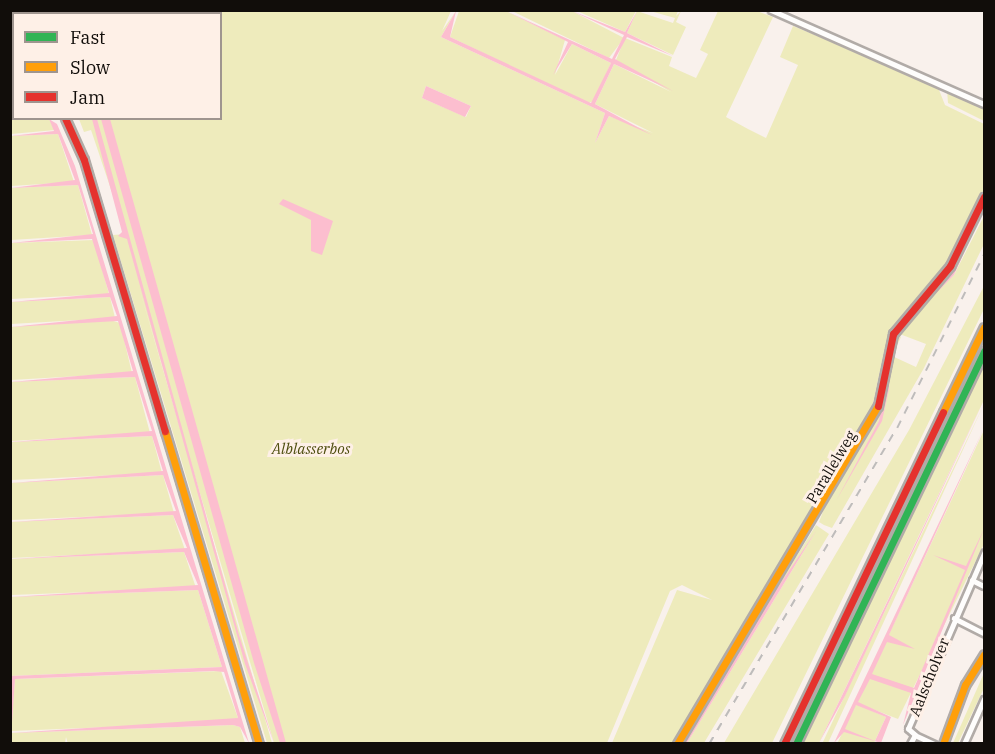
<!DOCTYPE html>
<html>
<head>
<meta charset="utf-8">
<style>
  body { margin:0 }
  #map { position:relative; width:995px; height:754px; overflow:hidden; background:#f9f1ec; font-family:"IBM Plex Serif",serif }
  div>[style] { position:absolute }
  .green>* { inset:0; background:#eeebbc }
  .water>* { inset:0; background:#fcbecf }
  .roads { filter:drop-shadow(2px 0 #b1aba7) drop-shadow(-2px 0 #b1aba7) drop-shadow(0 2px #b1aba7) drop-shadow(0 -2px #b1aba7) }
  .street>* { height:4.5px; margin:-2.25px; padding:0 2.25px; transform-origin:2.25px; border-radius:2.25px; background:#fefdfc }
  .fast>* { height:7px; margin:-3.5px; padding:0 3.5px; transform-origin:3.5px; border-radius:3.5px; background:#30b455 }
  .slow>* { height:7px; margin:-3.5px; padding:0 3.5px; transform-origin:3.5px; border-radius:3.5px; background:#ff9f0a }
  .jam>* { height:7px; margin:-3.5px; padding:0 3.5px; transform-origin:3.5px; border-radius:3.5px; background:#e5322d }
  .rail>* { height:1.5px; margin-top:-0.75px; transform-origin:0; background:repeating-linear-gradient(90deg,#bebcbb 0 8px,transparent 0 16px) }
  span { translate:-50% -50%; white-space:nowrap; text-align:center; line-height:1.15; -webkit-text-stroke:6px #fef0e7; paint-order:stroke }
  .park-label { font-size:15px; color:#4e4d0f; font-style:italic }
  .street-label { font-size:15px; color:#110d0a }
  .frame { position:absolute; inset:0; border:12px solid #110d0a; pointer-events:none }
  .legend { position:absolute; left:12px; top:12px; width:210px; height:108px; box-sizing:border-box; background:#fef0e7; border:2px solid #9f958f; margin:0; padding:8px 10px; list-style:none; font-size:18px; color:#110d0a }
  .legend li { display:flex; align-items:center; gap:12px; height:30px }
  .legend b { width:30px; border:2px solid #9f958f }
</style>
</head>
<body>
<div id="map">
  <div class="green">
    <div style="clip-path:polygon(evenodd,19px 11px,451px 11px,442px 31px,456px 11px,441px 37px,605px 113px,595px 143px,609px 116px,653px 133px,595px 104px,614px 64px,671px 92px,616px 60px,625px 38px,672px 57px,669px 66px,696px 78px,708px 54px,700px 50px,718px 11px,757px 11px,773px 17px,726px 117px,748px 129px,766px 138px,798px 65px,780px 57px,793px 26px,937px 85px,945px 105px,984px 124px,984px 192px,954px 254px,897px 321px,885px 348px,869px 422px,674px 743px,612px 743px,677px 590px,712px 600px,682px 585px,670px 591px,607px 743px,274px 743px,138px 284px,272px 743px,267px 743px,113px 235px,126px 234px,91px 130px,84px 132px,79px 119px,220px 118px,220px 14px,19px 11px,426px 86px,471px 106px,466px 117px,422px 98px,426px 86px)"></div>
    <div style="clip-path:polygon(459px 11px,506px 11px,565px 40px,555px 75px,572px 44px,611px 63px,594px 101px,588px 103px,450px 37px)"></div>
    <div style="clip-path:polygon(512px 11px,572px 11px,624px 38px,609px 58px)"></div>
    <div style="clip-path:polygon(577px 11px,636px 11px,625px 32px)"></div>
    <div style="clip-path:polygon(637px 11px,673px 23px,675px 18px,650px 11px,678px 11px,676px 16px,681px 11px,676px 22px,686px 27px,673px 55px,627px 33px)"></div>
    <div style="clip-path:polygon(947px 90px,984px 106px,984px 121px,948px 103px)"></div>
    <div style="clip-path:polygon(10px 95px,14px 118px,49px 119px,55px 130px,11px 134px)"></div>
    <div style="clip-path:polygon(58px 134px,74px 182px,11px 186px,11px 136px)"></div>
    <div style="clip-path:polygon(78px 185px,92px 235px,11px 240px,11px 188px)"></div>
    <div style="clip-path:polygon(984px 204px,952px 273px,913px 314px,954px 275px,984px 216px,984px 244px,924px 368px,832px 528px,824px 525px,819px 522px,824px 509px,880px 407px,896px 334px,901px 337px,892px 356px,916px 367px,926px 344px,897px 333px,910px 312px,953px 267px)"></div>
    <div style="clip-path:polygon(94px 240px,109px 294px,11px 299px,11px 243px)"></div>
    <div style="clip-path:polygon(984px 286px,984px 309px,772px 743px,724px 743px,909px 430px)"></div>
    <div style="clip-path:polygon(110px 297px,115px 318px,11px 324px,11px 302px)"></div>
    <div style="clip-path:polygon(110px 320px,120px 323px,132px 373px,11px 380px,11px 327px)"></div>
    <div style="clip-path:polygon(984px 362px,984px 400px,819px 743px,803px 744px)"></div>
    <div style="clip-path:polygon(135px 377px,150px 433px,11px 441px,10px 382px)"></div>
    <div style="clip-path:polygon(984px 404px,828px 743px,822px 744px,862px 659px)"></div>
    <div style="clip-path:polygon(984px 430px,984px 544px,898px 719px,857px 703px)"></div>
    <div style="clip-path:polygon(152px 436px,162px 473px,11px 480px,11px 442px)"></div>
    <div style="clip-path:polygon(163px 475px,174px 513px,11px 520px,10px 483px)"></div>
    <div style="clip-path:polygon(173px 515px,185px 550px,11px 558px,10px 522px)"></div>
    <div style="clip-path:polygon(816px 525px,829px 534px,704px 743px,687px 743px,816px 531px,680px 744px)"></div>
    <div style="clip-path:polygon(184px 552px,196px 588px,11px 595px,10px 559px)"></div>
    <div style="clip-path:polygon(198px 590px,222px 667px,11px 676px,10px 597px)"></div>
    <div style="clip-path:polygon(221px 671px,238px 718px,234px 722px,11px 731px,15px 679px)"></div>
    <div style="clip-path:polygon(984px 673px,984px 688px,958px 743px,953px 743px)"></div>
    <div style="clip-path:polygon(856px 704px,886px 717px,874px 743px,837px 744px)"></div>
    <div style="clip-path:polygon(233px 725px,240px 727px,245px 743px,68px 744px,66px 737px,65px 743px,11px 744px,10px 733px)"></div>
  </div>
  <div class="water">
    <div style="clip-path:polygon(456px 11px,450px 37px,591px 103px,611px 63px,572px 44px,553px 75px,568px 42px,506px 11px,612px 59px,624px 35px,572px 11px,625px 32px,637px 11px,627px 33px,673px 56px,627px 37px,615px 59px,673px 91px,614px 64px,595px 104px,652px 135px,609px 116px,595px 143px,605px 113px,441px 37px)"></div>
    <div style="clip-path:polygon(426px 86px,471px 106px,465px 117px,422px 98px)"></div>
    <div style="clip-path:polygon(49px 119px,57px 124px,75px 166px,249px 743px,240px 727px,233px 725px,11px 733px,238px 718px,224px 672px,214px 671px,15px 679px,12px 723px,11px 676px,222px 667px,198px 590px,11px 597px,198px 585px,184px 552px,11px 559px,187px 548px,173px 515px,11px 522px,176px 511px,163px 475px,11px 483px,163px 471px,152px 436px,11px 442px,152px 431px,135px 377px,11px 382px,133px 371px,118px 321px,11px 327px,117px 316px,110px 297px,11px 302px,109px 293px,92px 239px,11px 243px,93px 234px,78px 185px,11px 188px,75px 180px,58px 134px,11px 136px,54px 131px)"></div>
    <div style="clip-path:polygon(92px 119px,97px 119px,239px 635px,274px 743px,245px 664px,127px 239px,118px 236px,122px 232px)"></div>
    <div style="clip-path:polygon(101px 119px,110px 119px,286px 743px,280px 743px,254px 663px)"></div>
    <div style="clip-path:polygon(283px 199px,333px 221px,322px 255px,311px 251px,311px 220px,279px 204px)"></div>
    <div style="clip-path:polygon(984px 209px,954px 275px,914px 316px,952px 273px)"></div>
    <div style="clip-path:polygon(889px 357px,889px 389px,882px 421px,836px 501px,879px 421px)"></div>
    <div style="clip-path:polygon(984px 400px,845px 696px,819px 743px,920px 534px)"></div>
    <div style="clip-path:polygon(evenodd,984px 428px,889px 635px,915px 649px,887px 642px,872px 674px,914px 688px,965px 570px,933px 555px,966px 566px,984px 529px,903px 725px,911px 693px,870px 679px,858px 702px,891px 717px,881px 743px,844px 732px,834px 743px,984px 428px,856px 705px,886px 717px,875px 741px,845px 729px,856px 705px)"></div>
    <div style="clip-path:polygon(816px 531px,687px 743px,683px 743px,774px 593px)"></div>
  </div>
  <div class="roads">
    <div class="street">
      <div style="left:771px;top:10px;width:233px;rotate:23.8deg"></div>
      <div style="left:972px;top:580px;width:13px;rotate:27deg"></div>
      <div style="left:954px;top:618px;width:34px;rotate:27deg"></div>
      <div style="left:915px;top:735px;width:9px;rotate:-139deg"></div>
      <div style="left:908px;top:729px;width:192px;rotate:-66.6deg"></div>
      <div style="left:910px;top:744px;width:10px;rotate:-61deg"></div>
      <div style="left:915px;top:735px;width:21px;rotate:25deg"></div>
      <div style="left:964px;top:744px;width:49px;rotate:-66deg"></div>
    </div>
    <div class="fast">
      <div style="left:10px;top:24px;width:4px"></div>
      <div style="left:10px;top:56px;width:4px;rotate:27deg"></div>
      <div style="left:796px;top:744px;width:436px;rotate:-64.4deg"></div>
    </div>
    <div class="slow">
      <div style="left:943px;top:412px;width:94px;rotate:-64.2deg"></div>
      <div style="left:165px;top:431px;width:327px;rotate:73.3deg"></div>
      <div style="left:677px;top:744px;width:393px;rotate:-59.3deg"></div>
      <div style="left:943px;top:744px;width:63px;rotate:-69.6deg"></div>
      <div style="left:965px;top:685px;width:36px;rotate:-58deg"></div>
    </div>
    <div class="jam">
      <div style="left:33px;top:14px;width:5px;rotate:-53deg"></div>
      <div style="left:65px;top:118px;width:46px;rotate:65.7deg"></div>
      <div style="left:84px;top:160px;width:283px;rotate:73.4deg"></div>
      <div style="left:878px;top:406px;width:74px;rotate:-78.2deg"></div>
      <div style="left:893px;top:334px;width:89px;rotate:-50deg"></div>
      <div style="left:950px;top:266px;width:77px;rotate:-63.8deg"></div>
      <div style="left:784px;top:744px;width:368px;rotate:-64.4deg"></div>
    </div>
  </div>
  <div class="rail">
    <div style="left:709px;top:744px;width:368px;rotate:-59.3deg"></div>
    <div style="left:897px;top:428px;width:195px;rotate:-63.4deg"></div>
  </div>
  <div class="park-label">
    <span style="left:311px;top:449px">Alblasserbos</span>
  </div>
  <div class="street-label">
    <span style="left:831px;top:467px;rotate:-59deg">Parallelweg</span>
    <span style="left:929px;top:677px;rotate:-68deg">Aalscholver</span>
  </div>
  <div class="frame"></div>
  <ul class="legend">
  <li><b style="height:8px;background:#30b455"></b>Fast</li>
  <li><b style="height:8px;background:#ff9f0a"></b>Slow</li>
  <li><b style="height:8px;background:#e5322d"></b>Jam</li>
  </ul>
</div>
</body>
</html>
